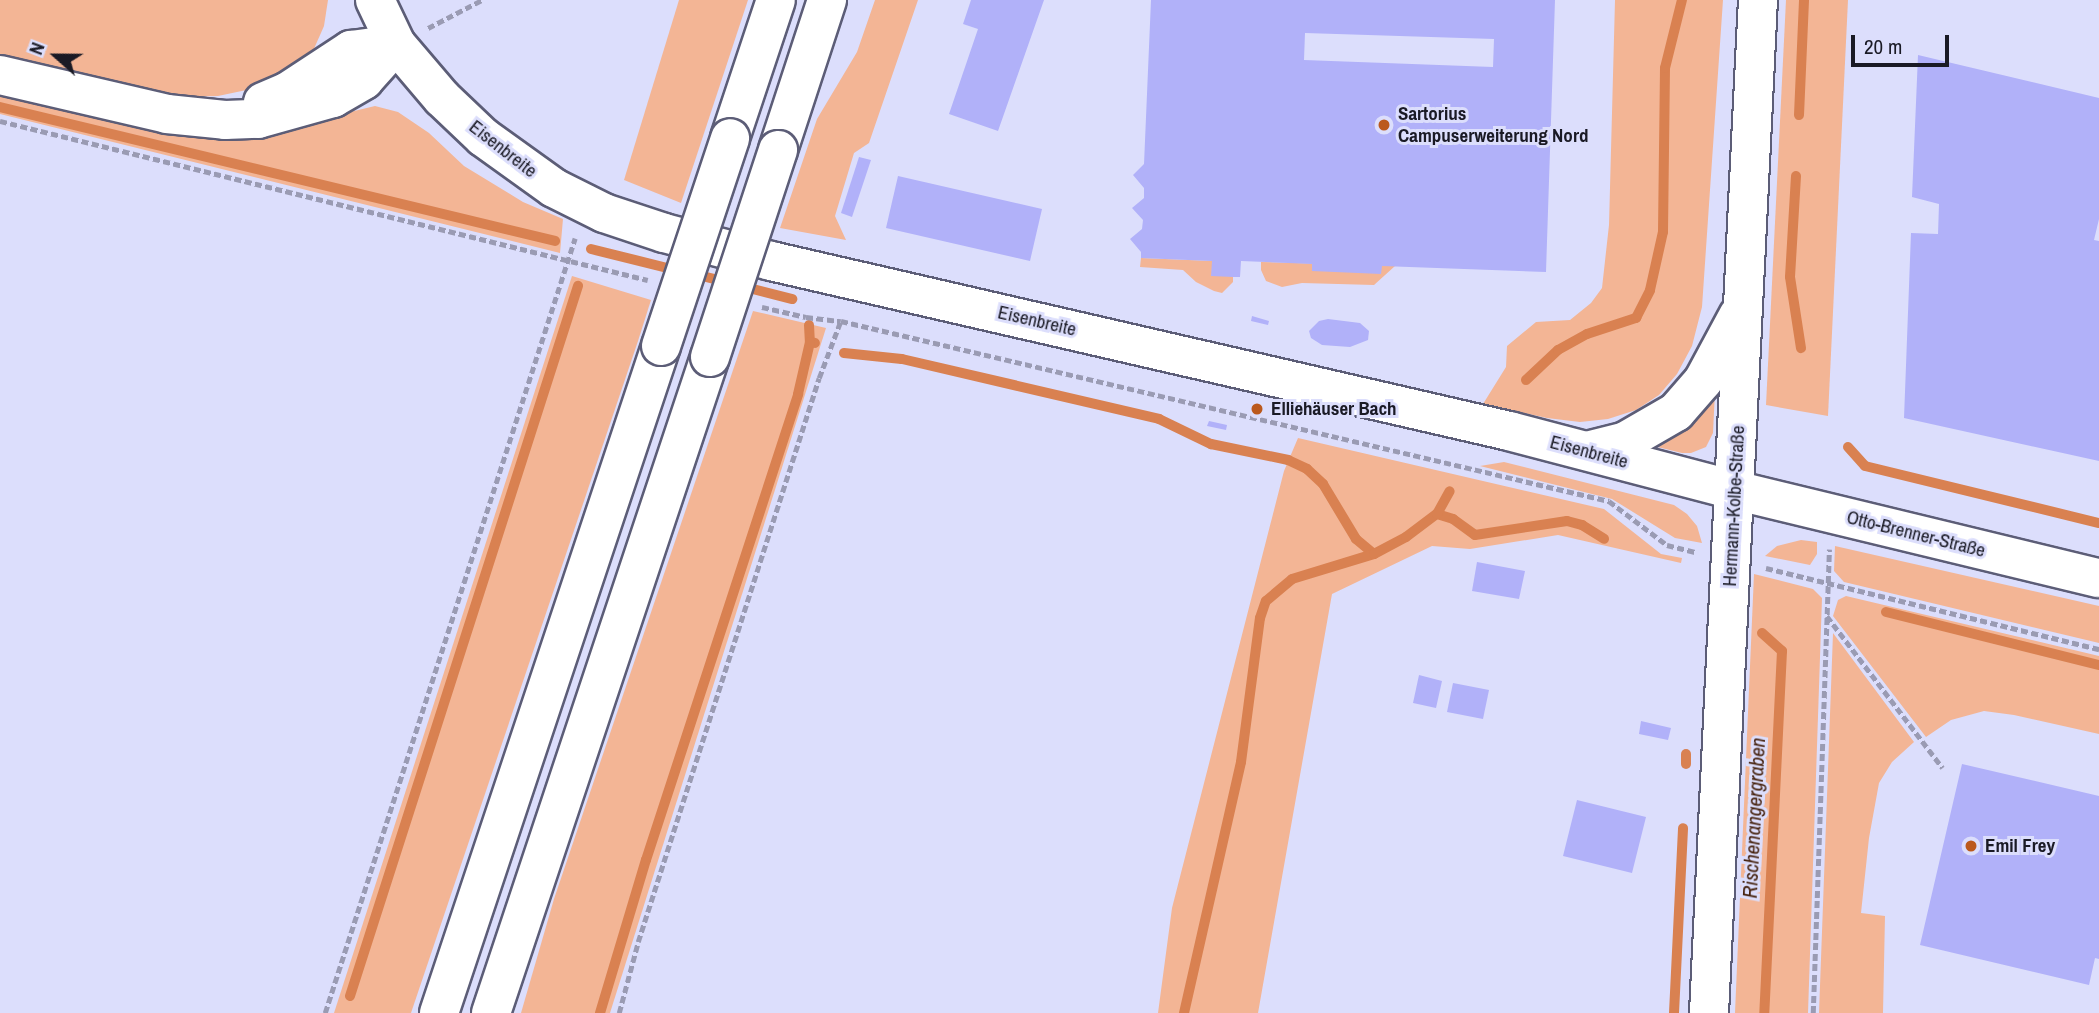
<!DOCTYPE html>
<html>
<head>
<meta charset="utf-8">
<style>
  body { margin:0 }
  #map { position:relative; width:2099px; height:1013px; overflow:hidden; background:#dcdefc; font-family:"Archivo Narrow",sans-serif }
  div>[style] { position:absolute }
  .green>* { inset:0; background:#f3b595 }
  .stream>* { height:10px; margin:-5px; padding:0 5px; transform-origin:5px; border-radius:5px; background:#d98151 }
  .building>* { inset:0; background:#b1b1f9 }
  .path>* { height:4.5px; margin-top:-2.25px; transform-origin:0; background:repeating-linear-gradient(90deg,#9a9bb3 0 7px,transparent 0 10.5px) }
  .roads { filter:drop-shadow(2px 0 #5c5d77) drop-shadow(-2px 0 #5c5d77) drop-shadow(0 2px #5c5d77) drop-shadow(0 -2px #5c5d77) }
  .minor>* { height:38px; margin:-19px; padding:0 19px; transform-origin:19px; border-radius:19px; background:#fff }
  .major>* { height:38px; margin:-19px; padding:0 19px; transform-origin:19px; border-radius:19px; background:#fff }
  .highway>* { height:38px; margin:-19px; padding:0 19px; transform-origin:19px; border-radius:19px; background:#fff }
  .bridges { filter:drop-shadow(2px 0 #5c5d77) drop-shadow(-2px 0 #5c5d77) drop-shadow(0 2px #5c5d77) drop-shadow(0 -2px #5c5d77) }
  .highway-bridge>* { height:38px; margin:-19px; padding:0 19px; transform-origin:19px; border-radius:19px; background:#fff }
  .dots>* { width:19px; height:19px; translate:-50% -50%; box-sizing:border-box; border:4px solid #dcdefc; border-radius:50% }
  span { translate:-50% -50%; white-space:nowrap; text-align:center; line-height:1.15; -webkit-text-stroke:6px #dcdefc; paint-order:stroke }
  .poi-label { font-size:19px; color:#1a1a25; font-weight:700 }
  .left { translate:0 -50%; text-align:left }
  .street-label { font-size:19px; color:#1a1a25 }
  .water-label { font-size:21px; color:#45210d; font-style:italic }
  .north { position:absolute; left:21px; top:21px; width:70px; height:70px; -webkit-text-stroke:5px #dcdefc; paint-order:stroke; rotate:291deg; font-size:19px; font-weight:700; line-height:28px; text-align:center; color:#1a1a25 }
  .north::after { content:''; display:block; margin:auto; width:24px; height:32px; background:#1a1a25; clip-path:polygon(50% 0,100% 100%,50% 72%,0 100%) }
  .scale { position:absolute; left:1851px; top:35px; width:98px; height:32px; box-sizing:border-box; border:4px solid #1a1a25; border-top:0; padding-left:9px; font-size:21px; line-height:24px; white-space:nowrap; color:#1a1a25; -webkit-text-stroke:5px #dcdefc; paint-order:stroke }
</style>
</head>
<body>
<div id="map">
  <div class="green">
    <div style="clip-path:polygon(0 0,328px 0,324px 26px,313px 51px,291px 74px,261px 87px,218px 96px,178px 97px,0 56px)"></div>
    <div style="clip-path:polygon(679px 0,748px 0,681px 203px,624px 180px)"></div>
    <div style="clip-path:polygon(875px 0,918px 0,869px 143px,854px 153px,835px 216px,846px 240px,780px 228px,817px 119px,857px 52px)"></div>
    <div style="clip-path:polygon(1615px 0,1723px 0,1702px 307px,1692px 346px,1677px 374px,1659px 395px,1636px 410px,1608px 419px,1580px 422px,1547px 418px,1483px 404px,1506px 367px,1507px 346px,1536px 322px,1570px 320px,1591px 303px,1602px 288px,1609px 225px)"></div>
    <div style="clip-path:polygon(1786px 0,1848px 0,1828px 416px,1766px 405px)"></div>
    <div style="clip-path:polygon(0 95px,171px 134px,224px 136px,284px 128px,375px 106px,398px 112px,429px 133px,464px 166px,523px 202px,563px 219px,560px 253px,0 114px)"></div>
    <div style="clip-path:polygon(1141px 258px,1212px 261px,1233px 277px,1233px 282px,1222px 293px,1214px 291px,1196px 282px,1183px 270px,1140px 267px)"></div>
    <div style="clip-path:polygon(1261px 262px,1395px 266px,1374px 285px,1302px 283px,1282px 287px,1266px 281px,1261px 270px)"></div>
    <div style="clip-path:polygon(572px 276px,651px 300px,638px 341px,411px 1013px,334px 1013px)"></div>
    <div style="clip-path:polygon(753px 311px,826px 328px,610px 1013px,521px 1013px,554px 899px)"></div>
    <div style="clip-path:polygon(1716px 370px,1713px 433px,1706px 447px,1691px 453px,1682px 453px,1637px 442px)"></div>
    <div style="clip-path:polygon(1298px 438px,1604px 509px,1661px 554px,1682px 558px,1681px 563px,1558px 535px,1470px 549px,1432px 546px,1332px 594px,1258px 1013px,1158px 1013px,1172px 908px,1284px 471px)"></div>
    <div style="clip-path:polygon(1504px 462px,1674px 505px,1687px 514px,1697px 526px,1702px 543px,1675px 538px,1612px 499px,1480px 466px)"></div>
    <div style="clip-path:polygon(1801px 540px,1817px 542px,1817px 554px,1810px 565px,1765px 556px,1777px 546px)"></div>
    <div style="clip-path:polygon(1835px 546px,2099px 606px,2099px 643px,1844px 582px,1834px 571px)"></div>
    <div style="clip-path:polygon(1754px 574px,1813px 589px,1822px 598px,1808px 1013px,1735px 1013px)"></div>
    <div style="clip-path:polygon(1846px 596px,2099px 656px,2099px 734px,2014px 715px,1984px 711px,1951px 720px,1926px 737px,1833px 616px,1838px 600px)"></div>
    <div style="clip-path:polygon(1833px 633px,1914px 742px,1892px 762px,1879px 783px,1869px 838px,1861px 913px,1885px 916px,1883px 1013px,1819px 1013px)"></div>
  </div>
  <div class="stream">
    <div style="left:0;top:107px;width:571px;rotate:13.57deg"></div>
    <div style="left:1799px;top:115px;width:115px;rotate:-87.5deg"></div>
    <div style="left:1796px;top:176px;width:101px;rotate:93.4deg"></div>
    <div style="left:1790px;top:277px;width:72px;rotate:81.2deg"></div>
    <div style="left:591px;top:249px;width:91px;rotate:14deg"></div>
    <div style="left:694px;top:274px;width:34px;rotate:14deg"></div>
    <div style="left:741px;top:286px;width:53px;rotate:14.3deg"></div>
    <div style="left:809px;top:325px;width:17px;rotate:87deg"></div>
    <div style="left:810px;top:342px;width:5px;rotate:11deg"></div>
    <div style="left:844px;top:353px;width:58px;rotate:5.9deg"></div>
    <div style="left:902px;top:359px;width:264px;rotate:13.1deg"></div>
    <div style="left:1159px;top:419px;width:58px;rotate:25.7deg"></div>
    <div style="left:1211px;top:444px;width:79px;rotate:11.7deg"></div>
    <div style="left:1288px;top:460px;width:21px;rotate:25deg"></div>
    <div style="left:1307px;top:469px;width:22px;rotate:43deg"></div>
    <div style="left:1323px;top:484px;width:64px;rotate:59deg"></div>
    <div style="left:1356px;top:539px;width:23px;rotate:40deg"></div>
    <div style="left:1526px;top:380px;width:44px;rotate:-43.2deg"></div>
    <div style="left:1558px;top:350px;width:33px;rotate:-29deg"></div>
    <div style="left:1587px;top:334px;width:52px;rotate:-18.1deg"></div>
    <div style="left:1636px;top:318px;width:31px;rotate:-63deg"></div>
    <div style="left:1650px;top:290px;width:59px;rotate:-77.4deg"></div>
    <div style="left:1663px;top:232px;width:164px;rotate:-89.3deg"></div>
    <div style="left:1665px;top:68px;width:70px;rotate:-76deg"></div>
    <div style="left:1848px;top:447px;width:25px;rotate:48deg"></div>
    <div style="left:1865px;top:466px;width:241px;rotate:13.7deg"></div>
    <div style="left:1437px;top:514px;width:17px;rotate:17deg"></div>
    <div style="left:1453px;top:519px;width:27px;rotate:36deg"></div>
    <div style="left:1475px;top:535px;width:93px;rotate:-8.7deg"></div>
    <div style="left:1567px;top:521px;width:16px;rotate:15deg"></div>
    <div style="left:1582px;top:525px;width:26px;rotate:32deg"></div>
    <div style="left:1886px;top:612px;width:219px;rotate:14deg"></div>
    <div style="left:1762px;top:633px;width:27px;rotate:42deg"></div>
    <div style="left:1782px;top:651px;width:362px;rotate:92.8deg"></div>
    <div style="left:1686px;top:764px;width:10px;rotate:-90deg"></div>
    <div style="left:350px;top:996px;width:746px;rotate:-72.2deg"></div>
    <div style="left:600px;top:1013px;width:160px;rotate:-73.3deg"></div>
    <div style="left:646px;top:860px;width:490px;rotate:-71.9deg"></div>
    <div style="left:798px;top:394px;width:53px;rotate:-77deg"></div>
    <div style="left:1184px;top:1013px;width:257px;rotate:-77.2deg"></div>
    <div style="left:1241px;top:762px;width:145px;rotate:-82.5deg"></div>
    <div style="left:1260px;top:618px;width:18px;rotate:-71deg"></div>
    <div style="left:1266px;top:601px;width:34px;rotate:-40deg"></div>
    <div style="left:1292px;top:579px;width:86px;rotate:-17deg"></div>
    <div style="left:1374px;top:554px;width:36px;rotate:-28deg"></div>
    <div style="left:1406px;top:537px;width:39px;rotate:-37deg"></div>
    <div style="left:1437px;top:514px;width:26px;rotate:-61deg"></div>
    <div style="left:1674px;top:1013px;width:185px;rotate:-87.2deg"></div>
  </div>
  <div class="building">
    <div style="clip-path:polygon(971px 0,1044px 0,998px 131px,949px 114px,978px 29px,963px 24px)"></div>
    <div style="clip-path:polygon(evenodd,1151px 0,1555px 0,1546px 272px,1382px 266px,1381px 274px,1312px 271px,1312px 264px,1241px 261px,1240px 277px,1233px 277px,1211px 276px,1212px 261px,1141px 258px,1141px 252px,1130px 239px,1142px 229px,1143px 220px,1132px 208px,1144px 198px,1144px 188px,1133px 175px,1144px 164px,1151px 0,1305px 33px,1494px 39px,1493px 67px,1304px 60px,1305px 33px)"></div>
    <div style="clip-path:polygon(1918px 55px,2099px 98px,2099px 219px,2094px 240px,2099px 241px,2099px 461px,1904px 418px,1911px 233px,1938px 234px,1939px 204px,1912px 197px)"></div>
    <div style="clip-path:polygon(859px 157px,871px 160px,852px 217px,841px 213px)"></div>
    <div style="clip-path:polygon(898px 176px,1042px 209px,1030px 261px,886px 228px)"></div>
    <div style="clip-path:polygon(1252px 316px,1269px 321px,1268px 325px,1251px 321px)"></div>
    <div style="clip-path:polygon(1328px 319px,1360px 323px,1369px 331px,1368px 340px,1350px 347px,1322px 345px,1311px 338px,1309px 331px,1319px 321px)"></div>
    <div style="clip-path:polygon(1209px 421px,1227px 425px,1226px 430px,1207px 426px)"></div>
    <div style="clip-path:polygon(1477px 562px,1525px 571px,1519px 599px,1472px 591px)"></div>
    <div style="clip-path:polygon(1419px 675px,1442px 681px,1436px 708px,1413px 703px)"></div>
    <div style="clip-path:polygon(1453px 683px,1489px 690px,1483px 719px,1447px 712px)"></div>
    <div style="clip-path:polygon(1641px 721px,1671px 728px,1668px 740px,1639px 734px)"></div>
    <div style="clip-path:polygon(1962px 764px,2099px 796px,2099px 959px,2095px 958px,2089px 985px,1920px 945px)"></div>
    <div style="clip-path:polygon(1577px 800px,1646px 817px,1632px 873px,1563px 856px)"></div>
  </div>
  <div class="path">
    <div style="left:428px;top:28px;width:61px;rotate:-27.4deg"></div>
    <div style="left:0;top:121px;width:667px;rotate:13.79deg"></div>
    <div style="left:762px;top:307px;width:45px;rotate:12.8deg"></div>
    <div style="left:806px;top:317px;width:35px;rotate:7deg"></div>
    <div style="left:841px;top:321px;width:789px;rotate:13.19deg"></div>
    <div style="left:1609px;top:501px;width:73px;rotate:37.2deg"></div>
    <div style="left:1667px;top:545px;width:30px;rotate:14deg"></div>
    <div style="left:1766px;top:568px;width:343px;rotate:13.7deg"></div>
    <div style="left:1827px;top:616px;width:191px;rotate:52.7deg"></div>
    <div style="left:325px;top:1013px;width:814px;rotate:-72.12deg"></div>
    <div style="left:619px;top:1013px;width:73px;rotate:-75deg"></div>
    <div style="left:638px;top:942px;width:592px;rotate:-72.21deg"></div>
    <div style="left:819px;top:378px;width:62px;rotate:-69.2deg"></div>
    <div style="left:1813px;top:1013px;width:464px;rotate:-88deg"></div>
  </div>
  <div class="roads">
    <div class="minor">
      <div style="left:0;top:75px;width:171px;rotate:13.1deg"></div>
      <div style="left:167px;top:114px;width:58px;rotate:5.9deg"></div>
      <div style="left:225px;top:120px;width:33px;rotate:-2deg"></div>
      <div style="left:258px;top:119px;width:78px;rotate:-15.6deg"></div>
      <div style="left:333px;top:98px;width:36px;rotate:-30deg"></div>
      <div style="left:364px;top:80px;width:48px;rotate:-48.4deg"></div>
      <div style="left:263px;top:102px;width:26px;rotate:-23deg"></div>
      <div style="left:287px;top:92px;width:77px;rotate:-33.3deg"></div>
      <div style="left:351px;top:50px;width:45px;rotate:-7.6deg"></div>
      <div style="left:1709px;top:1013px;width:524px;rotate:-87.26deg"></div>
    </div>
    <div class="major">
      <div style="left:396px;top:44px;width:71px;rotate:49.6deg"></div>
      <div style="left:442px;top:98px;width:57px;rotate:43.6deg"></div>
      <div style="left:483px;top:137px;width:87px;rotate:35.7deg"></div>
      <div style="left:554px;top:188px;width:56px;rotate:26.6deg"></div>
      <div style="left:604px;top:213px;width:63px;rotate:18.4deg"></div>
      <div style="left:664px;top:233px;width:111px;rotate:14.7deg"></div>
      <div style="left:771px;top:261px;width:757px;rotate:12.97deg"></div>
      <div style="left:1509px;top:431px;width:233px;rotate:14.7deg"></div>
      <div style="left:1734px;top:490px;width:375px;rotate:13.6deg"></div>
      <div style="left:1587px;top:451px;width:38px;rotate:-14deg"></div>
      <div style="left:1624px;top:442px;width:60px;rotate:-30deg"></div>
      <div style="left:1676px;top:412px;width:41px;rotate:-48.9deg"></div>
      <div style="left:1703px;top:381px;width:74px;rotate:-61.7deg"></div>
      <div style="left:1734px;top:490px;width:491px;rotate:-87.2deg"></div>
    </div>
    <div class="highway">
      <div style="left:375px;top:0;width:49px;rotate:64.5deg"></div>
      <div style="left:730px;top:138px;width:145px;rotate:-71.6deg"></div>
      <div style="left:778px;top:150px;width:158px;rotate:-71.9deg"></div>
      <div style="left:439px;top:1013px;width:703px;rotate:-71.59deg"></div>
      <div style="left:491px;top:1013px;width:692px;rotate:-71.54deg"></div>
    </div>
  </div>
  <div class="bridges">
    <div class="highway-bridge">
      <div style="left:661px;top:346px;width:219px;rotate:-71.6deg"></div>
      <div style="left:710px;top:357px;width:218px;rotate:-71.8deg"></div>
    </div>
  </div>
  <div class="dots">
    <div style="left:1384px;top:125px;background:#bb591c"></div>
    <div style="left:1257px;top:409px;background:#bb591c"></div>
    <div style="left:1971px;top:846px;background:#bb591c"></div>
  </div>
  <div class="poi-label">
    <span class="left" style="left:1398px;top:125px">Sartorius<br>Campuserweiterung Nord</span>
    <span class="left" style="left:1271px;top:409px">Elliehäuser Bach</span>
    <span class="left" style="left:1985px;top:846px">Emil Frey</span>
  </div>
  <div class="street-label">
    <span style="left:503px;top:149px;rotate:38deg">Eisenbreite</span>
    <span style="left:1037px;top:321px;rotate:13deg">Eisenbreite</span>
    <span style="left:1589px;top:452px;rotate:15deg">Eisenbreite</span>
    <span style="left:1734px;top:506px;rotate:-87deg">Hermann-Kolbe-Straße</span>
    <span style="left:1916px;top:534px;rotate:14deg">Otto-Brenner-Straße</span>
  </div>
  <div class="water-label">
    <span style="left:1754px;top:818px;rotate:-87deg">Rischenangergraben</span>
  </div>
  <div class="north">N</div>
  <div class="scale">20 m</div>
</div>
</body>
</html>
